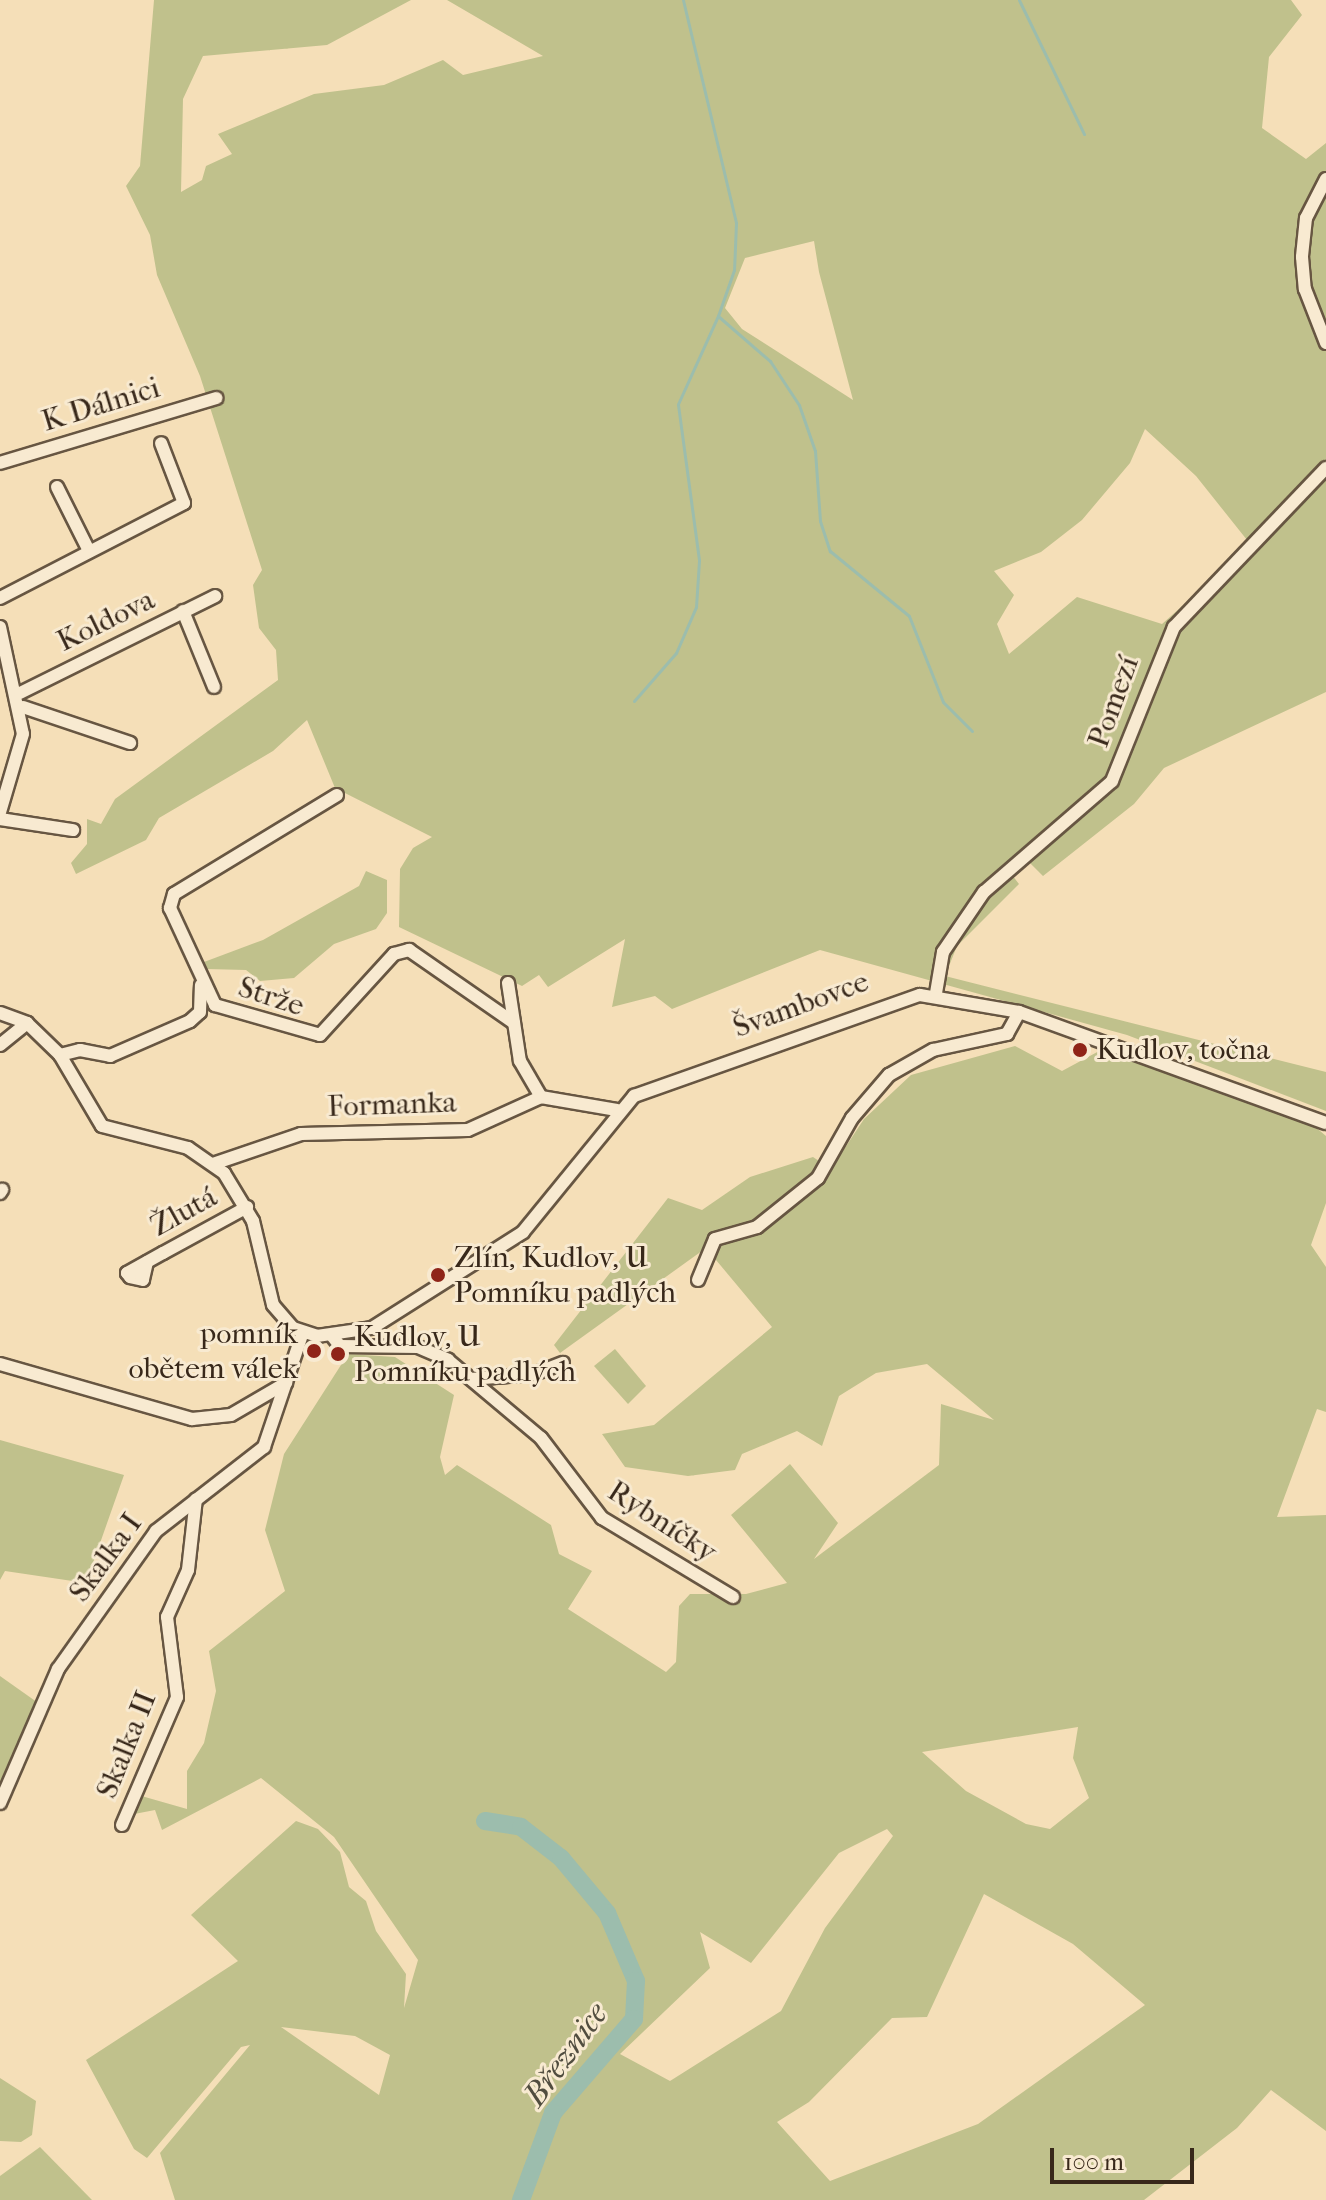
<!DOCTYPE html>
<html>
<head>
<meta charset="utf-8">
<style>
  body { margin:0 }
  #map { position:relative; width:1326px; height:2200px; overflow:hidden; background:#f5dfb8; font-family:"IM FELL French Canon",serif }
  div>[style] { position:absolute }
  .green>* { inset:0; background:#c0c18c }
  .stream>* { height:3px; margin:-1.5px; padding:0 1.5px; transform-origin:1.5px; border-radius:1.5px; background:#9cbdad }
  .river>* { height:18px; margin:-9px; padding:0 9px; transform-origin:9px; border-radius:9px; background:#9cbdad }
  .roads { filter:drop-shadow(2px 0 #675642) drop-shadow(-2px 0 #675642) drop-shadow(0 2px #675642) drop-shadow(0 -2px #675642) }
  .minor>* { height:12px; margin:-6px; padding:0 6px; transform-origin:6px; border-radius:6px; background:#f8ead1 }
  .dots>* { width:22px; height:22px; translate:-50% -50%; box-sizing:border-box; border:4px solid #f8ead1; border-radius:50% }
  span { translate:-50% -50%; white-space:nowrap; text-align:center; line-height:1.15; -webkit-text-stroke:6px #f8ead1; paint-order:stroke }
  .street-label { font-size:30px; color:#38281a }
  .poi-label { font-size:30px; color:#38281a }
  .left { translate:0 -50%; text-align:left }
  .right { translate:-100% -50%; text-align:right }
  .water-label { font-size:32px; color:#514d3f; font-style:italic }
  .scale { position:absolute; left:1050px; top:2148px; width:144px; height:36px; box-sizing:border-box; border:4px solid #38281a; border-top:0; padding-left:10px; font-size:24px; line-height:28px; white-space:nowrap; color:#38281a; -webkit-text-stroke:6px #f8ead1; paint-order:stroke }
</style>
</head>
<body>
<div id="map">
  <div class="green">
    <div style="clip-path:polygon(evenodd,154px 0,411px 0,327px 45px,203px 56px,183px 99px,181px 192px,202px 180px,206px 166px,232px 154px,218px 134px,314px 94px,384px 85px,443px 60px,463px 75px,543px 56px,447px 0,1291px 0,1302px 15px,1269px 57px,1262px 128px,1306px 159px,1326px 143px,1326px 692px,1164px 768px,1134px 804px,1043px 876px,1028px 861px,1012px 875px,1019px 884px,957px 946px,945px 976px,1326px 1072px,1326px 1111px,1127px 1035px,820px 950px,672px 1009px,655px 996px,612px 1007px,625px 939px,548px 987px,539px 975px,522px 986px,399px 927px,400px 869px,413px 848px,432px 837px,335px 788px,307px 720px,273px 751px,159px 818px,146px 840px,76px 874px,71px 863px,87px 844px,87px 819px,101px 824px,115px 799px,278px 680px,276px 650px,259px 628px,253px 585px,262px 570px,200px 376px,157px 275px,150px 235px,126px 186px,140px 166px,154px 0,814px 241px,819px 272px,853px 400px,742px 329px,725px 308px,745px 258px,814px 241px,154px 0,1145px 429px,1196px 476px,1251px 545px,1162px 624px,1077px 597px,1009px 654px,997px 624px,1014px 595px,994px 571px,1041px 552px,1082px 520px,1130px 463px,1145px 429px)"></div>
    <div style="clip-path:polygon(366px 871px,387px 880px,387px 913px,376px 929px,334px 944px,294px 978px,260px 981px,246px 970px,206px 969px,204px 962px,263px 940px,359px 886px)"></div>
    <div style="clip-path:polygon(evenodd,1015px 1046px,1062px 1071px,1101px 1050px,1313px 1125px,1326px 1136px,1326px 1203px,1311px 1245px,1326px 1267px,1326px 1412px,1317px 1409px,1277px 1517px,1326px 1515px,1326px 2131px,1271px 2090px,1237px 2128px,1144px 2200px,175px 2200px,160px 2153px,250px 2045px,241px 2047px,147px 2158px,134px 2149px,86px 2060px,238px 1961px,191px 1915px,296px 1821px,318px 1829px,340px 1852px,349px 1887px,366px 1901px,376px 1931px,406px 1974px,404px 2008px,418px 1960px,334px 1837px,261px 1778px,162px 1830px,155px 1810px,129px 1815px,138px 1795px,187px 1809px,187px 1771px,204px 1743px,216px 1691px,209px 1651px,285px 1591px,265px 1530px,284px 1454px,348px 1354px,395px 1357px,454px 1395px,440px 1457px,445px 1475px,457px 1465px,551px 1525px,559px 1554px,592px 1571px,568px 1609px,666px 1672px,676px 1662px,679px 1606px,690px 1594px,746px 1594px,787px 1583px,731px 1515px,790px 1464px,838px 1523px,814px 1559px,939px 1465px,941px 1404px,994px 1420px,927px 1364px,876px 1373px,839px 1396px,822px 1446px,797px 1431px,742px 1454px,735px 1470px,688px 1476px,625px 1467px,602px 1434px,654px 1425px,772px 1327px,706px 1248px,560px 1353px,554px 1345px,668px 1198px,702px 1210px,750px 1177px,813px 1157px,831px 1169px,864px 1119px,911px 1075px,1015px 1046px,1078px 1727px,1073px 1758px,1089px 1798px,1050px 1829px,1026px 1824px,966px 1791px,922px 1752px,1078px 1727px,1015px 1046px,887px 1829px,893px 1836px,825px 1928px,781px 2011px,670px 2081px,620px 2054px,710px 1968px,700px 1932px,751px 1963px,839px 1853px,887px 1829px,1015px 1046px,984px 1894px,1073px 1944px,1145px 2005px,978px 2124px,830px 2181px,777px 2122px,809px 2102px,892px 2018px,927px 2017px,984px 1894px,1015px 1046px,281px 2027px,355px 2036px,390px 2055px,379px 2095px,281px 2027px)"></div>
    <div style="clip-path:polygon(615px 1349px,646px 1386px,628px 1404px,594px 1366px)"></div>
    <div style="clip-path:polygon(0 1440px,124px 1475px,86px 1583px,5px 1571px,0 1580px)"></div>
    <div style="clip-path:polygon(0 1676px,41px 1705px,0 1794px)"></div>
    <div style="clip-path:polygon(0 2078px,36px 2101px,32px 2135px,21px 2142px,0 2141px)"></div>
    <div style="clip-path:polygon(40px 2147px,92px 2200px,0 2200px,0 2176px)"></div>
  </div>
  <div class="stream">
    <div style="left:683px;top:0;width:229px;rotate:76.6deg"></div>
    <div style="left:736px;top:223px;width:47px;rotate:92.4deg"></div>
    <div style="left:734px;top:270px;width:49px;rotate:109.2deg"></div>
    <div style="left:718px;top:316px;width:69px;rotate:40.9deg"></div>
    <div style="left:770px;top:361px;width:53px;rotate:56.6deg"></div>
    <div style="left:799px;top:405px;width:49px;rotate:70.8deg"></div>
    <div style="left:815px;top:451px;width:70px;rotate:85.9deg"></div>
    <div style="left:820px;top:521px;width:32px;rotate:72deg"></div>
    <div style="left:830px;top:551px;width:102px;rotate:39.4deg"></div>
    <div style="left:909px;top:616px;width:92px;rotate:68.4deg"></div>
    <div style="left:943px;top:702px;width:41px;rotate:45deg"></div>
    <div style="left:1019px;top:0;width:149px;rotate:64.1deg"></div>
    <div style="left:634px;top:701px;width:64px;rotate:-48.8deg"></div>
    <div style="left:676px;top:653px;width:50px;rotate:-66.5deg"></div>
    <div style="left:696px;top:607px;width:47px;rotate:-86.3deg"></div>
    <div style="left:699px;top:560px;width:157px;rotate:-97.7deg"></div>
    <div style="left:678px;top:404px;width:97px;rotate:-65.6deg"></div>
  </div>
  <div class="river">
    <div style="left:485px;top:1821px;width:36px;rotate:9deg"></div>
    <div style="left:521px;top:1827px;width:51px;rotate:37.8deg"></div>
    <div style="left:561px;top:1858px;width:72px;rotate:50.1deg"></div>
    <div style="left:607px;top:1913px;width:74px;rotate:66.9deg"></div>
    <div style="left:636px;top:1981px;width:38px;rotate:93deg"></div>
    <div style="left:634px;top:2019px;width:124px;rotate:130.8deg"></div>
    <div style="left:553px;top:2113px;width:93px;rotate:110.2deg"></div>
  </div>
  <div class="roads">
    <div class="minor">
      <div style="left:1326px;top:179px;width:44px;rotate:117.1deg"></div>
      <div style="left:1306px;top:218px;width:39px;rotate:96deg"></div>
      <div style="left:1302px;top:257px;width:32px;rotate:85deg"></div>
      <div style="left:1305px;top:289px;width:58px;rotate:68.7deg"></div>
      <div style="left:0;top:463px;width:226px;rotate:-16.7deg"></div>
      <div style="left:57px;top:487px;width:72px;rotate:63.4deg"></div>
      <div style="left:0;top:598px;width:207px;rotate:-27.3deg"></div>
      <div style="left:184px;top:503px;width:64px;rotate:-111deg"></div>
      <div style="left:183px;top:611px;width:82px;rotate:67.8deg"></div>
      <div style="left:0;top:627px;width:109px;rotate:77.9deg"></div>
      <div style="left:23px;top:734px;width:81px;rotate:106.4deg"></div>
      <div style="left:20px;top:693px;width:218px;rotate:-26.4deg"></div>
      <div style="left:23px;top:707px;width:113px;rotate:18.6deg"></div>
      <div style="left:337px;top:795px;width:191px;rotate:148.7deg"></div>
      <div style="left:174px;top:894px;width:15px;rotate:106deg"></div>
      <div style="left:170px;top:908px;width:107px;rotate:65.1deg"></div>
      <div style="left:215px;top:1005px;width:109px;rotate:15.9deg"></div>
      <div style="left:320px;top:1035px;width:110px;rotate:-47.6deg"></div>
      <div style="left:394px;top:954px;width:16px;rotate:-15deg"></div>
      <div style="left:409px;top:950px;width:128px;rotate:34.8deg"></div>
      <div style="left:0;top:819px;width:74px;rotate:8.6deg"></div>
      <div style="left:508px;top:983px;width:79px;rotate:81.3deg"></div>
      <div style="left:520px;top:1061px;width:42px;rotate:59.7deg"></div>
      <div style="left:936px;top:993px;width:42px;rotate:-80.3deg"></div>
      <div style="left:943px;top:952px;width:73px;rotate:-55.7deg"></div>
      <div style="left:984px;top:892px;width:169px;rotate:-40.9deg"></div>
      <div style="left:1112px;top:781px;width:166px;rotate:-68.1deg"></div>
      <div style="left:1174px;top:627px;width:220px;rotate:-46.3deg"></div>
      <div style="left:0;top:1013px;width:29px;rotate:20deg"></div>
      <div style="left:27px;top:1023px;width:46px;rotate:44.1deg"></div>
      <div style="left:60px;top:1055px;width:82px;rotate:59.4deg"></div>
      <div style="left:102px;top:1126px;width:89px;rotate:14.3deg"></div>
      <div style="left:188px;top:1148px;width:44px;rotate:34.8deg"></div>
      <div style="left:224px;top:1173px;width:56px;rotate:58.9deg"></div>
      <div style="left:253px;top:1221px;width:86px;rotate:76.6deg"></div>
      <div style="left:273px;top:1305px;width:30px;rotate:49deg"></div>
      <div style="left:293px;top:1328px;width:25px;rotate:18deg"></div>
      <div style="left:317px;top:1336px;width:56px;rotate:-8.3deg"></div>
      <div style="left:372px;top:1328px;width:179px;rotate:-32.4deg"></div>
      <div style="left:523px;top:1232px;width:176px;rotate:-50.8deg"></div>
      <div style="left:634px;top:1096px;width:303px;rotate:-19.5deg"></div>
      <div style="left:920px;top:995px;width:100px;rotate:9.7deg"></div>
      <div style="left:1019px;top:1012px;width:326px;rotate:19.9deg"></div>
      <div style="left:0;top:1045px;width:35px;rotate:-39deg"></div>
      <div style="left:60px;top:1055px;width:21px;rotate:-14deg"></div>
      <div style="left:80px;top:1050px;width:31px;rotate:11deg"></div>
      <div style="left:110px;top:1056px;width:87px;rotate:-23.6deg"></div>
      <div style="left:190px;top:1021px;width:13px;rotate:-42deg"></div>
      <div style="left:200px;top:1012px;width:27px;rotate:-88deg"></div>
      <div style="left:213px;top:1164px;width:93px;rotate:-18.8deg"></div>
      <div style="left:301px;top:1134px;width:167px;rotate:-1.4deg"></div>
      <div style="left:468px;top:1130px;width:80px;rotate:-24.3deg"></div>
      <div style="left:541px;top:1097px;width:77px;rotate:9.7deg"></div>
      <div style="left:0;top:1193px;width:4px;rotate:-56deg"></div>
      <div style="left:147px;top:1262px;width:18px;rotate:103deg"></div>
      <div style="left:143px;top:1280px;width:13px;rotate:-167deg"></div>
      <div style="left:130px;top:1277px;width:5px;rotate:-127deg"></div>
      <div style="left:127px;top:1273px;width:41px;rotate:-29.1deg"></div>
      <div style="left:163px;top:1253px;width:96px;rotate:-28.7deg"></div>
      <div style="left:698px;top:1280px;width:44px;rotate:-67.5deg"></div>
      <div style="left:715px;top:1239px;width:44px;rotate:-15.9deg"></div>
      <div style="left:757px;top:1227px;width:78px;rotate:-38.8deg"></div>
      <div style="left:818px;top:1178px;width:69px;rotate:-60.5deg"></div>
      <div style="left:852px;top:1118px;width:57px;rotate:-49.3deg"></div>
      <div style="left:889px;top:1075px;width:51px;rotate:-29.6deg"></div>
      <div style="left:933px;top:1050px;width:76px;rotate:-12.2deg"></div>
      <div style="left:1007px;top:1034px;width:25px;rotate:-61deg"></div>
      <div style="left:333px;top:1337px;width:11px;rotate:52deg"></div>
      <div style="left:340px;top:1346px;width:78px;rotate:0.7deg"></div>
      <div style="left:418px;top:1347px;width:33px;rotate:23deg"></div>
      <div style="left:448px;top:1360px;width:121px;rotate:40deg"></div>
      <div style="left:541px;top:1438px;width:101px;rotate:52.7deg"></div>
      <div style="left:602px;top:1518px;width:153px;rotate:31.1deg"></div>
      <div style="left:0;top:1364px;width:200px;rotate:16deg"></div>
      <div style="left:192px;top:1419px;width:39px;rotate:-6deg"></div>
      <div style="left:231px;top:1415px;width:64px;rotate:-30.2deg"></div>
      <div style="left:471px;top:1379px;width:63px;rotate:-4.5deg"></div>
      <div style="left:534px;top:1374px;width:31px;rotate:-21deg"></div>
      <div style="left:0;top:1803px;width:146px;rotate:-66.6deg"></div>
      <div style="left:58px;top:1669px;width:169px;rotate:-54.6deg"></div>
      <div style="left:156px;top:1531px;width:137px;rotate:-37.9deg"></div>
      <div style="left:264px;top:1447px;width:121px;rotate:-71.3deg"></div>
      <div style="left:122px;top:1825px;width:139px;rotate:-66.7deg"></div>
      <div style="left:177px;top:1697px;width:81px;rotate:-97.1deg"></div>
      <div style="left:167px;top:1617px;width:51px;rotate:-65.9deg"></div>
      <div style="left:188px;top:1570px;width:71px;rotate:-83.6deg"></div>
    </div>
  </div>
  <div class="dots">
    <div style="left:1080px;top:1050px;background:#8f2418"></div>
    <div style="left:438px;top:1275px;background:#8f2418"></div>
    <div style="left:314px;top:1351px;background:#8f2418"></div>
    <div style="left:338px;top:1354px;background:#8f2418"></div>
  </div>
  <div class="street-label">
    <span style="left:101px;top:405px;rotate:-17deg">K Dálnici</span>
    <span style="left:106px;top:621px;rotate:-26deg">Koldova</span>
    <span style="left:1114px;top:702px;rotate:-70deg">Pomezí</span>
    <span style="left:271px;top:997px;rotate:18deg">Strže</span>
    <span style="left:801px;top:1005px;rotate:-20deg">Švambovce</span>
    <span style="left:392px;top:1105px;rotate:-2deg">Formanka</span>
    <span style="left:184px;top:1212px;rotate:-29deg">Žlutá</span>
    <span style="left:662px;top:1522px;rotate:33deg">Rybníčky</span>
    <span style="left:106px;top:1558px;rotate:-54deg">Skalka I</span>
    <span style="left:127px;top:1745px;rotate:-68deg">Skalka II</span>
  </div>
  <div class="poi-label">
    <span class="left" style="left:1096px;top:1050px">Kudlov, točna</span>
    <span class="left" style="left:454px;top:1275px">Zlín, Kudlov, U<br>Pomníku padlých</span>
    <span class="right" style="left:298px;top:1351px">pomník<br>obětem válek</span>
    <span class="left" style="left:354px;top:1354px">Kudlov, U<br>Pomníku padlých</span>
  </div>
  <div class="water-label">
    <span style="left:566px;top:2055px;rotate:-54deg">Březnice</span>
  </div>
  <div class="scale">100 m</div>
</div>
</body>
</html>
